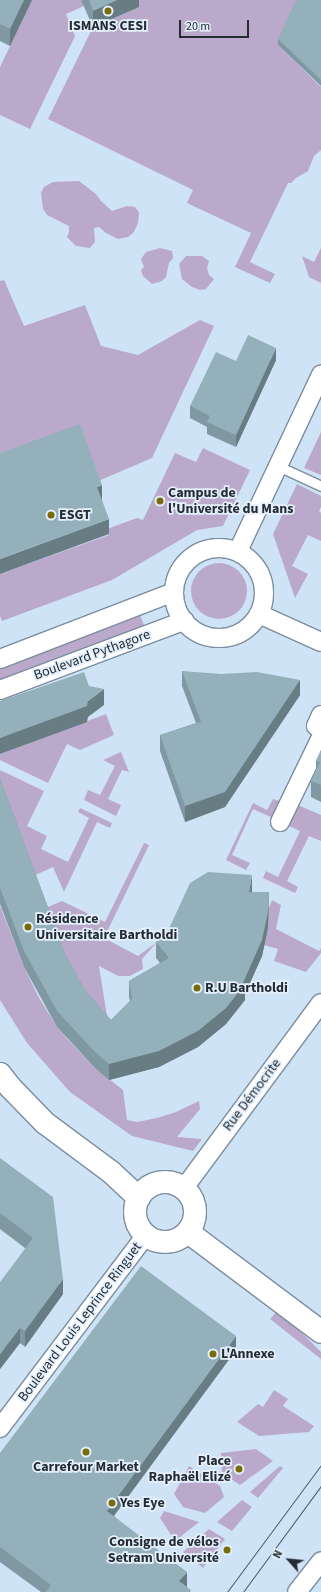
<!DOCTYPE html>
<html>
<head>
<meta charset="utf-8">
<style>
  body { margin:0 }
  #map { position:relative; width:321px; height:1592px; overflow:hidden; background:#cfe3f7; font-family:"Source Sans 3",sans-serif }
  div>[style] { position:absolute }
  .green>* { inset:0; background:#baa9ca }
  .round { border-radius:50% }
  .roads { filter:drop-shadow(1px 0 #7b8d9f) drop-shadow(-1px 0 #7b8d9f) drop-shadow(0 1px #7b8d9f) drop-shadow(0 -1px #7b8d9f) }
  .lane>* { height:9px; margin:-4.5px; padding:0 4.5px; transform-origin:4.5px; border-radius:4.5px; background:#fff }
  .street>* { height:18px; margin:-9px; padding:0 9px; transform-origin:9px; border-radius:9px; background:#fff }
  .street>.ring { margin:-9px; padding:0; box-sizing:content-box; background:none; border:18px solid #fff; border-radius:50% }
  .secondary>* { height:22px; margin:-11px; padding:0 11px; transform-origin:11px; border-radius:11px; background:#fff }
  .secondary>.ring { margin:-11px; padding:0; box-sizing:content-box; background:none; border:22px solid #fff; border-radius:50% }
  .tram>* { height:1px; margin:-0.5px; padding:0 0.5px; transform-origin:0.5px; border-radius:0.5px; background:#505b66 }
  .wall>* { inset:0; background:#7f98a1 }
  .shaded-wall>* { inset:0; background:#687c83 }
  .building>* { inset:0; background:#94b1bb }
  .dots>* { width:11px; height:11px; translate:-50% -50%; box-sizing:border-box; border:2px solid #e3effb; border-radius:50% }
  span { translate:-50% -50%; white-space:nowrap; text-align:center; line-height:1.15; -webkit-text-stroke:3.5px #e3effb; paint-order:stroke }
  .poi-label { font-size:14px; color:#242b33; font-weight:700 }
  .left { translate:0 -50%; text-align:left }
  .right { translate:-100% -50%; text-align:right }
  .street-label { font-size:14px; color:#242b33 }
  .north { position:absolute; left:269px; top:1540px; width:40px; height:40px; -webkit-text-stroke:3px #e3effb; paint-order:stroke; rotate:297deg; font-size:11px; font-weight:700; line-height:16px; text-align:center; color:#242b33 }
  .north::after { content:''; display:block; margin:auto; width:14px; height:18px; background:#242b33; clip-path:polygon(50% 0,100% 100%,50% 72%,0 100%) }
  .scale { position:absolute; left:179px; top:20px; width:70px; height:18px; box-sizing:border-box; border:2px solid #242b33; border-top:0; padding-left:5px; font-size:12px; line-height:14px; white-space:nowrap; color:#242b33; -webkit-text-stroke:3px #e3effb; paint-order:stroke }
</style>
</head>
<body>
<div id="map">
  <div class="green">
    <div style="clip-path:polygon(32px 0,81px 0,84px 6px,66px 14px,75px 36px,30px 129px,0 115px,0 67px)"></div>
    <div style="clip-path:polygon(136px 0,299px 0,278px 45px,321px 87px,321px 150px,314px 156px,308px 171px,296px 178px,291px 183px,288px 183px,250px 262px,275px 274px,270px 283px,235px 267px,251px 233px,187px 203px,193px 190px,48px 119px,93px 27px,139px 7px)"></div>
    <div style="clip-path:polygon(79px 181px,96px 194px,101px 201px,112px 211px,127px 206px,135px 207px,139px 212px,138px 223px,134px 232px,128px 237px,118px 239px,106px 233px,99px 227px,94px 228px,95px 242px,90px 248px,76px 246px,67px 237px,69px 232px,69px 226px,47px 215px,43px 209px,41px 193px,44px 187px,53px 182px)"></div>
    <div style="clip-path:polygon(160px 248px,172px 251px,173px 258px,169px 263px,166px 277px,162px 281px,152px 284px,143px 276px,141px 270px,144px 267px,141px 259px,146px 252px)"></div>
    <div style="clip-path:polygon(321px 248px,321px 283px,309px 277px,302px 256px,314px 262px)"></div>
    <div style="clip-path:polygon(186px 256px,202px 256px,209px 261px,207px 268px,209px 275px,214px 279px,206px 289px,200px 290px,192px 287px,182px 279px,179px 264px)"></div>
    <div style="clip-path:polygon(4px 280px,24px 326px,85px 305px,101px 346px,138px 355px,200px 320px,214px 326px,152px 458px,96px 482px,0 469px,0 281px)"></div>
    <div style="clip-path:polygon(321px 432px,321px 475px,304px 468px)"></div>
    <div style="clip-path:polygon(203px 448px,250px 470px,223px 526px,197px 530px,112px 580px,2px 621px,0 616px,0 574px,109px 535px,107px 529px,137px 518px,143px 520px,175px 453px,196px 462px)"></div>
    <div style="clip-path:polygon(297px 484px,321px 496px,321px 507px,319px 511px,321px 513px,321px 541px,308px 535px,292px 566px,308px 574px,295px 598px,273px 534px)"></div>
    <div class="round" style="left:191px;top:563px;width:56px;height:56px"></div>
    <div style="clip-path:polygon(140px 615px,145px 628px,0 682px,0 667px)"></div>
    <div style="clip-path:polygon(106px 714px,114px 735px,80px 750px,67px 744px,48px 783px,0 760px,0 754px)"></div>
    <div style="clip-path:polygon(121px 752px,129px 772px,122px 770px,108px 799px,121px 805px,116px 816px,84px 800px,88px 790px,100px 795px,115px 766px,103px 760px)"></div>
    <div style="clip-path:polygon(0 770px,44px 791px,27px 826px,47px 836px,41px 849px,68px 862px,89px 818px,78px 812px,80px 808px,112px 823px,110px 828px,97px 822px,64px 892px,53px 867px,31px 877px,0 794px)"></div>
    <div style="clip-path:polygon(273px 799px,282px 802px,273px 818px,253px 809px,232px 855px,250px 863px,246px 870px,226px 860px,253px 803px,267px 810px)"></div>
    <div style="clip-path:polygon(298px 805px,321px 815px,321px 841px,309px 836px,287px 881px,298px 887px,295px 893px,263px 878px,266px 871px,278px 877px,300px 831px,289px 826px)"></div>
    <div style="clip-path:polygon(144px 843px,149px 845px,104px 938px,138px 956px,157px 942px,142px 959px,143px 969px,130px 976px,118px 976px,99px 966px,110px 1035px,92px 1013px,43px 909px,62px 901px,105px 922px)"></div>
    <div style="clip-path:polygon(272px 900px,281px 905px,276px 929px,319px 951px,321px 948px,321px 953px,306px 972px,274px 961px,278px 949px,264px 945px,268px 928px,269px 908px)"></div>
    <div style="clip-path:polygon(0 906px,24px 967px,38px 996px,57px 1027px,70px 1042px,94px 1067px,123px 1090px,127px 1120px,137px 1122px,157px 1118px,176px 1112px,199px 1101px,200px 1109px,177px 1137px,202px 1139px,193px 1151px,132px 1136px,70px 1092px,27px 1043px,0 1000px)"></div>
    <div style="clip-path:polygon(277px 1311px,288px 1319px,321px 1352px,321px 1359px,270px 1319px)"></div>
    <div style="clip-path:polygon(274px 1390px,288px 1399px,283px 1406px,314px 1426px,309px 1432px,259px 1436px,237px 1422px,258px 1404px,263px 1407px)"></div>
    <div style="clip-path:polygon(256px 1449px,273px 1461px,240px 1485px,222px 1473px,221px 1453px)"></div>
    <div style="clip-path:polygon(189px 1466px,220px 1486px,224px 1497px,205px 1513px,183px 1507px,174px 1494px)"></div>
    <div style="clip-path:polygon(280px 1466px,283px 1468px,258px 1498px,250px 1492px)"></div>
    <div style="clip-path:polygon(242px 1500px,252px 1507px,232px 1531px,217px 1522px)"></div>
    <div style="clip-path:polygon(164px 1511px,199px 1522px,175px 1541px,160px 1518px)"></div>
    <div style="clip-path:polygon(209px 1529px,225px 1539px,203px 1568px,183px 1552px)"></div>
  </div>
  <div class="roads">
    <div class="lane">
      <div style="left:278px;top:466px;width:47px;rotate:24.9deg"></div>
    </div>
    <div class="street">
      <div class="ring" style="left:174px;top:548px;width:72px;height:72px"></div>
      <div style="left:238px;top:551px;width:195px;rotate:-64.8deg"></div>
      <div style="left:259px;top:614px;width:68px;rotate:24.3deg"></div>
      <div style="left:0;top:659px;width:186px;rotate:-21.1deg"></div>
      <div style="left:0;top:690px;width:197px;rotate:-20.6deg"></div>
      <div style="left:321px;top:715px;width:12px;rotate:114deg"></div>
      <div style="left:316px;top:726px;width:5px;rotate:22deg"></div>
      <div style="left:280px;top:822px;width:94px;rotate:-64.2deg"></div>
      <div style="left:184px;top:1188px;width:230px;rotate:-53.5deg"></div>
      <div style="left:0;top:1428px;width:242px;rotate:-52.9deg"></div>
      <div style="left:297px;top:1592px;width:39px;rotate:-52deg"></div>
    </div>
    <div class="secondary">
      <div style="left:0;top:1074px;width:16px;rotate:52deg"></div>
      <div style="left:10px;top:1087px;width:50px;rotate:45.8deg"></div>
      <div style="left:45px;top:1123px;width:82px;rotate:36.6deg"></div>
      <div style="left:111px;top:1172px;width:38px;rotate:43deg"></div>
      <div class="ring" style="left:135px;top:1182px;width:38px;height:38px"></div>
      <div style="left:188px;top:1232px;width:166px;rotate:36.9deg"></div>
    </div>
  </div>
  <div class="tram">
    <div style="left:227px;top:1592px;width:158px;rotate:-53.5deg"></div>
    <div style="left:243px;top:1592px;width:132px;rotate:-53.7deg"></div>
  </div>
  <div class="wall">
    <div style="clip-path:polygon(0 0,32px 0,10px 46px,0 41px)"></div>
    <div style="clip-path:polygon(81px 0,139px 0,139px 7px,93px 27px)"></div>
    <div style="clip-path:polygon(321px 0,321px 86px,278px 45px,278px 39px)"></div>
    <div style="clip-path:polygon(276px 360px,236px 447px,207px 434px,207px 427px,190px 418px,190px 406px,236px 361px)"></div>
    <div style="clip-path:polygon(182px 671px,300px 695px,225px 807px,185px 822px,160px 751px,160px 735px,196px 723px,182px 686px)"></div>
    <div style="clip-path:polygon(321px 750px,321px 802px,311px 797px,311px 781px,316px 770px,316px 761px)"></div>
    <div style="clip-path:polygon(0 778px,66px 956px,85px 990px,111px 1020px,130px 1001px,129px 997px,129px 981px,160px 963px,156px 958px,156px 942px,252px 890px,252px 892px,269px 908px,268px 928px,262px 956px,245px 994px,245px 1000px,226px 1024px,198px 1047px,159px 1067px,109px 1080px,94px 1067px,57px 1027px,24px 967px,0 904px)"></div>
    <div style="clip-path:polygon(0 1158px,63px 1294px,25px 1347px,20px 1343px,0 1369px,25px 1248px,0 1229px)"></div>
    <div style="clip-path:polygon(236px 1350px,114px 1516px,187px 1586px,186px 1587px,191px 1592px,41px 1592px,0 1562px,0 1453px)"></div>
  </div>
  <div class="shaded-wall">
    <div style="clip-path:polygon(24px 0,32px 0,10px 46px,10px 29px)"></div>
    <div style="clip-path:polygon(117px 0,139px 0,139px 7px,93px 27px,93px 11px)"></div>
    <div style="clip-path:polygon(276px 348px,276px 360px,236px 447px,236px 435px)"></div>
    <div style="clip-path:polygon(102px 485px,102px 500px,97px 502px,97px 487px)"></div>
    <div style="clip-path:polygon(109px 519px,109px 534px,0 574px,0 559px)"></div>
    <div style="clip-path:polygon(300px 680px,300px 695px,225px 807px,185px 822px,185px 806px)"></div>
    <div style="clip-path:polygon(104px 689px,104px 705px,88px 717px,87px 722px,0 754px,0 738px,88px 701px)"></div>
    <div style="clip-path:polygon(252px 875px,252px 890px,249px 908px,249px 892px)"></div>
    <div style="clip-path:polygon(269px 892px,268px 928px,262px 956px,245px 994px,245px 1000px,226px 1024px,198px 1047px,159px 1067px,109px 1080px,109px 1064px)"></div>
    <div style="clip-path:polygon(63px 1279px,63px 1294px,25px 1347px,25px 1331px)"></div>
    <div style="clip-path:polygon(20px 1328px,20px 1343px,0 1369px,0 1354px)"></div>
    <div style="clip-path:polygon(236px 1336px,236px 1350px,107px 1525px,107px 1511px)"></div>
    <div style="clip-path:polygon(187px 1572px,187px 1586px,182px 1592px,179px 1581px)"></div>
  </div>
  <div class="building">
    <div style="clip-path:polygon(0 0,24px 0,10px 29px,0 24px)"></div>
    <div style="clip-path:polygon(89px 0,117px 0,93px 11px)"></div>
    <div style="clip-path:polygon(296px 0,321px 0,321px 80px,278px 39px)"></div>
    <div style="clip-path:polygon(248px 335px,276px 348px,236px 435px,207px 422px,210px 416px,190px 406px,216px 352px,236px 361px)"></div>
    <div style="clip-path:polygon(80px 424px,102px 485px,97px 487px,109px 519px,0 559px,0 453px)"></div>
    <div style="clip-path:polygon(182px 671px,221px 674px,257px 672px,300px 680px,225px 792px,185px 806px,160px 735px,201px 722px)"></div>
    <div style="clip-path:polygon(84px 672px,89px 686px,104px 689px,88px 701px,87px 706px,0 738px,0 701px)"></div>
    <div style="clip-path:polygon(321px 750px,321px 785px,311px 781px,320px 762px,316px 761px)"></div>
    <div style="clip-path:polygon(0 778px,66px 956px,85px 990px,111px 1020px,132px 999px,129px 981px,169px 958px,156px 942px,167px 933px,190px 883px,208px 872px,252px 875px,249px 892px,269px 892px,268px 912px,262px 940px,243px 983px,245px 984px,226px 1008px,198px 1031px,159px 1051px,109px 1064px,94px 1051px,57px 1011px,24px 951px,0 888px)"></div>
    <div style="clip-path:polygon(0 1158px,53px 1197px,63px 1279px,25px 1331px,20px 1328px,0 1354px,0 1282px,33px 1238px,0 1213px)"></div>
    <div style="clip-path:polygon(141px 1266px,236px 1336px,107px 1511px,187px 1572px,179px 1581px,191px 1590px,189px 1592px,46px 1592px,51px 1585px,0 1547px,0 1453px)"></div>
  </div>
  <div class="dots">
    <div style="left:108px;top:11px;background:#776c07"></div>
    <div style="left:160px;top:501px;background:#776c07"></div>
    <div style="left:51px;top:515px;background:#776c07"></div>
    <div style="left:28px;top:927px;background:#776c07"></div>
    <div style="left:197px;top:988px;background:#776c07"></div>
    <div style="left:213px;top:1354px;background:#776c07"></div>
    <div style="left:86px;top:1452px;background:#776c07"></div>
    <div style="left:239px;top:1469px;background:#776c07"></div>
    <div style="left:112px;top:1503px;background:#776c07"></div>
    <div style="left:227px;top:1550px;background:#776c07"></div>
  </div>
  <div class="poi-label">
    <span style="left:108px;top:26px">ISMANS CESI</span>
    <span class="left" style="left:168px;top:501px">Campus de<br>l'Université du Mans</span>
    <span class="left" style="left:59px;top:515px">ESGT</span>
    <span class="left" style="left:36px;top:927px">Résidence<br>Universitaire Bartholdi</span>
    <span class="left" style="left:205px;top:988px">R.U Bartholdi</span>
    <span class="left" style="left:221px;top:1354px">L'Annexe</span>
    <span class="right" style="left:231px;top:1469px">Place<br>Raphaël Elizé</span>
    <span style="left:86px;top:1467px">Carrefour Market</span>
    <span class="left" style="left:120px;top:1503px">Yes Eye</span>
    <span class="right" style="left:219px;top:1550px">Consigne de vélos<br>Setram Université</span>
  </div>
  <div class="street-label">
    <span style="left:92px;top:655px;rotate:-20deg">Boulevard Pythagore</span>
    <span style="left:252px;top:1095px;rotate:-53deg">Rue Démocrite</span>
    <span style="left:80px;top:1322px;rotate:-53deg">Boulevard Louis Leprince Ringuet</span>
  </div>
  <div class="north">N</div>
  <div class="scale">20 m</div>
</div>
</body>
</html>
